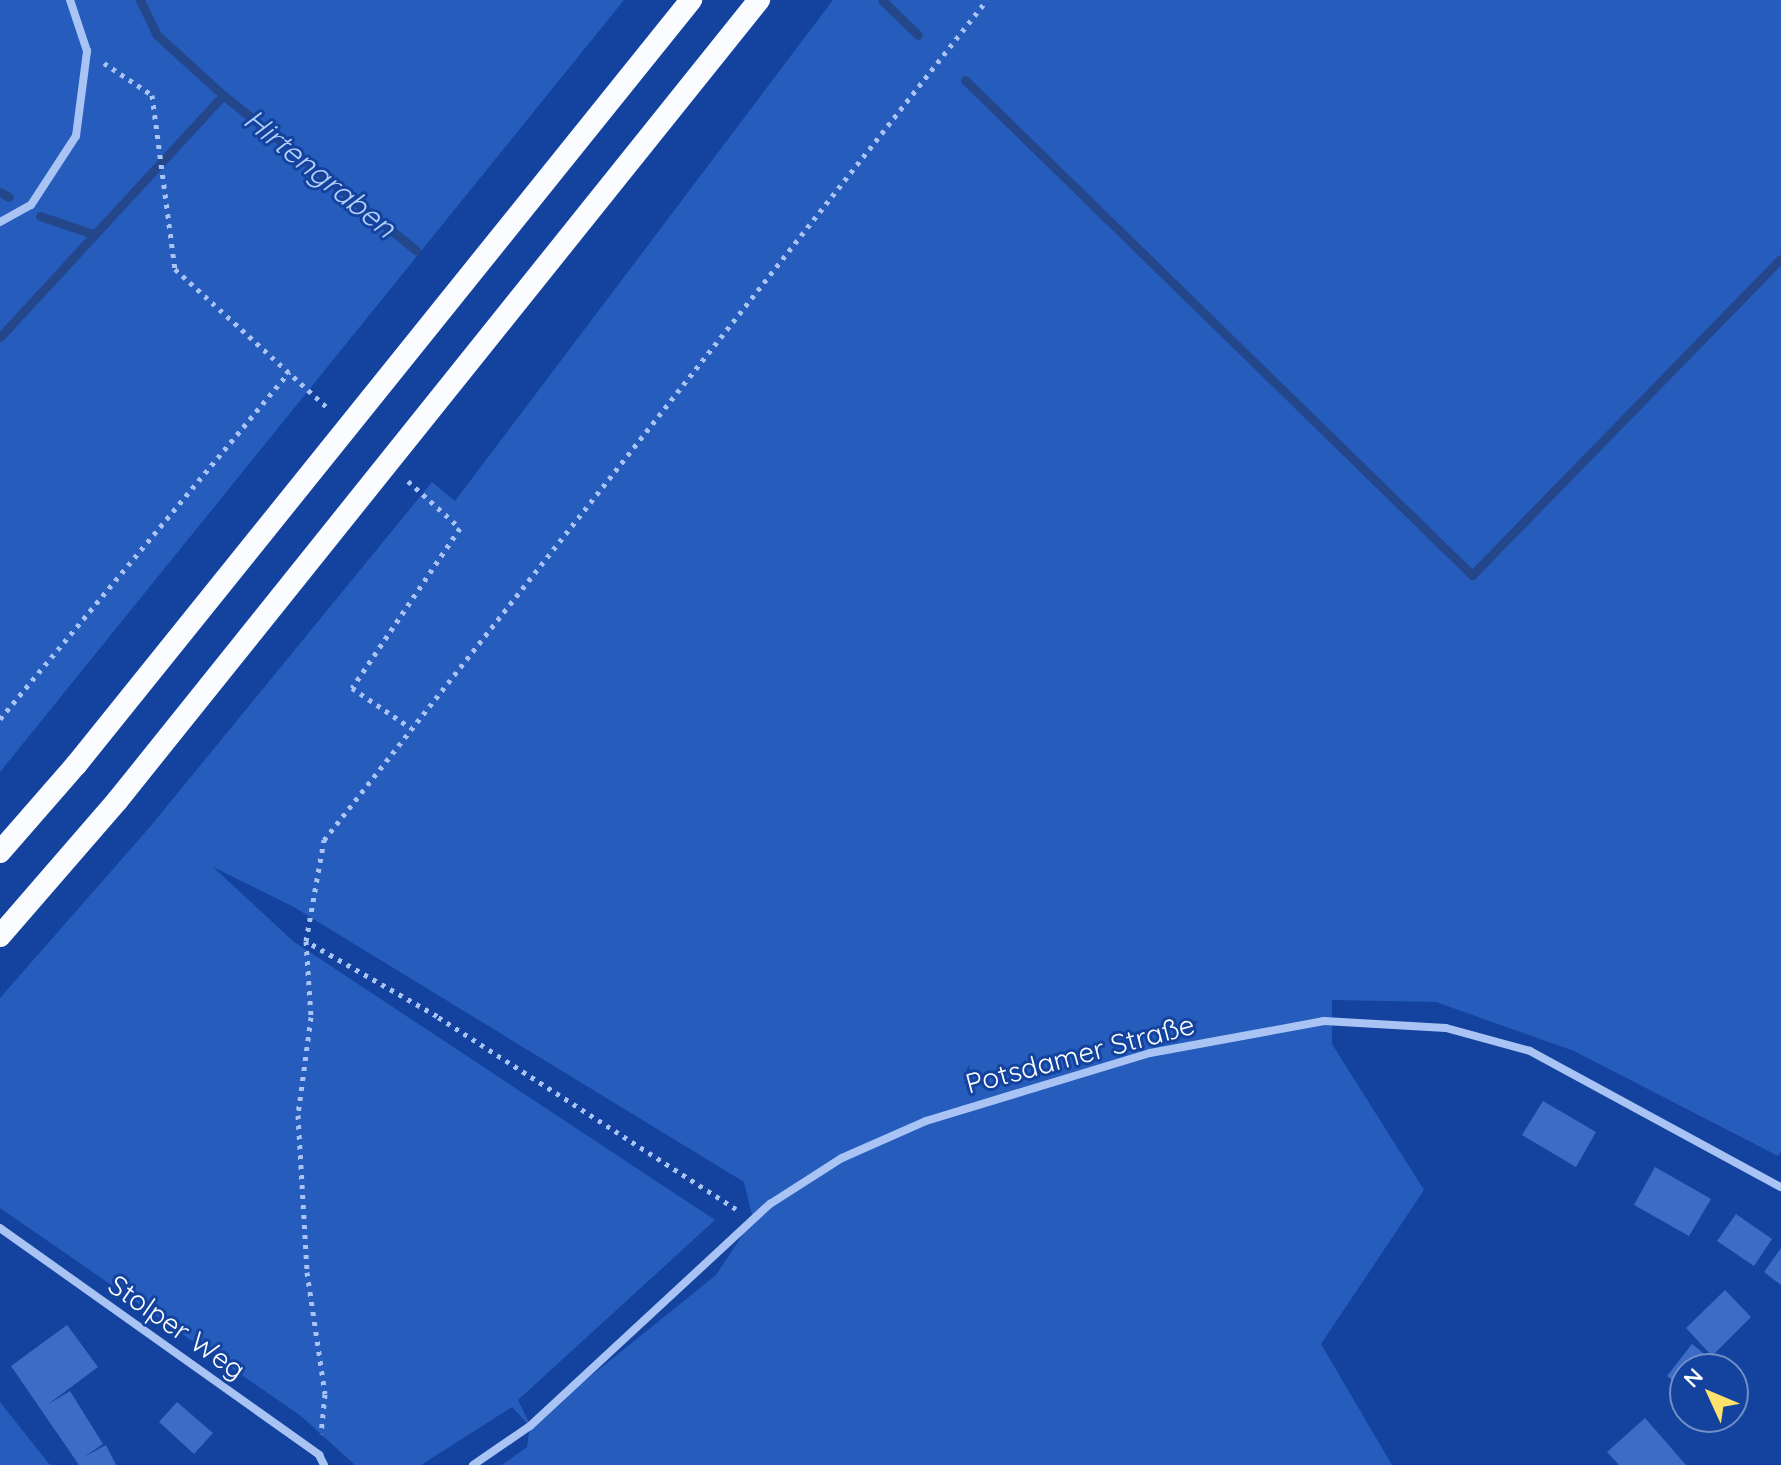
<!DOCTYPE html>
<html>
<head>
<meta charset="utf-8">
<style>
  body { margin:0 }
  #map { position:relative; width:1781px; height:1465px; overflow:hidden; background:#13439e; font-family:Quicksand,sans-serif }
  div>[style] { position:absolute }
  .green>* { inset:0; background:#265cbc }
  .stream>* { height:9px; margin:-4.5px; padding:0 4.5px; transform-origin:4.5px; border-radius:4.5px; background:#24478c }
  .building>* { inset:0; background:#3c6cc4 }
  .path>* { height:5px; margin-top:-2.5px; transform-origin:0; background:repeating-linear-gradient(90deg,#a9c4f4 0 4px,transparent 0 10px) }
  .minor>* { height:8px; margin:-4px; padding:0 4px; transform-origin:4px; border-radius:4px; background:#a9c4f4 }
  .trunk>* { height:22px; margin:-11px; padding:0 11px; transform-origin:11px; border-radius:11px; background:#fafcff }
  .trunk-bridge>* { height:22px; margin:-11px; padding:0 11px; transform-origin:11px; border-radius:11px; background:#fafcff }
  span { translate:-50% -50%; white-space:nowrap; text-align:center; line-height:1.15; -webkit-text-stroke:6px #13439e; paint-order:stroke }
  .street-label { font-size:28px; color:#fff }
  .water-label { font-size:30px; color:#b6cffa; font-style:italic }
  .north { position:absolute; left:1669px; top:1353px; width:80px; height:80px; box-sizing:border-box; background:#13439e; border:2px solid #718ec5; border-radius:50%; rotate:314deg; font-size:22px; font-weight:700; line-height:32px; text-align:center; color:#fff }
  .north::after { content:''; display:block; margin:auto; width:28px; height:36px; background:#ffe26c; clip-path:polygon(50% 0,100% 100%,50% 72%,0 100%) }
</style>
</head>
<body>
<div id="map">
  <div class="green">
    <div style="clip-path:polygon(0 0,624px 0,0 772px)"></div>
    <div style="clip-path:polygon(evenodd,833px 0,1781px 0,1781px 1152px,1778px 1156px,1574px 1051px,1436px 1002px,1332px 1000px,1332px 1044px,1424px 1190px,1321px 1344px,1392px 1465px,502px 1465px,527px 1447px,530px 1426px,512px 1407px,421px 1465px,355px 1465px,301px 1416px,0 1208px,0 998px,149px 828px,432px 482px,455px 501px,833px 0,213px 867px,292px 906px,744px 1182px,753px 1219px,716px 1275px,530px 1425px,518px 1400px,715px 1220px,293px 941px,213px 867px)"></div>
    <div style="clip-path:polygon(0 1402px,50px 1465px,0 1465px)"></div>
  </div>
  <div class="stream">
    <div style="left:882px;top:0;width:50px;rotate:44.2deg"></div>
    <div style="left:965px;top:80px;width:709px;rotate:44.31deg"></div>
    <div style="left:1472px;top:575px;width:441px;rotate:-45.7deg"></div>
    <div style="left:223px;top:95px;width:248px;rotate:38.8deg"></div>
    <div style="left:0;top:192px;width:10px;rotate:29deg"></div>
    <div style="left:40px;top:216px;width:56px;rotate:18.8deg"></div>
    <div style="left:0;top:337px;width:329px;rotate:-47.3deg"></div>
    <div style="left:223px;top:95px;width:89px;rotate:-137.7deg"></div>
    <div style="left:157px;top:35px;width:39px;rotate:-116deg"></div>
  </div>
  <div class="building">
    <div style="clip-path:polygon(1543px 1101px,1596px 1132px,1576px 1167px,1522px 1135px)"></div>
    <div style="clip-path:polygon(1655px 1167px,1711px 1199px,1689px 1236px,1634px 1205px)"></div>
    <div style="clip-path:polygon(1736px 1214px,1772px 1239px,1754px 1266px,1717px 1241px)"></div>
    <div style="clip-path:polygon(1781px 1248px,1781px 1285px,1764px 1272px)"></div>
    <div style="clip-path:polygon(1725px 1290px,1751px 1317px,1712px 1356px,1686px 1328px)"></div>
    <div style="clip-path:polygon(67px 1325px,98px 1367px,47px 1405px,70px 1391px,103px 1444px,84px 1457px,106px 1445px,116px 1465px,79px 1465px,11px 1366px)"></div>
    <div style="clip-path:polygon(1692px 1344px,1723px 1369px,1685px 1369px,1685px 1390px,1667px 1376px)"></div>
    <div style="clip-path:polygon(1733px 1377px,1749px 1389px,1733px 1409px)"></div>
    <div style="clip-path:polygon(177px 1402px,213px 1433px,194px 1454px,159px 1422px)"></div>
    <div style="clip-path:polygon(1645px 1418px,1686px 1465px,1619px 1465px,1607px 1452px)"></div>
  </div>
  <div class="path">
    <div style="left:104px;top:63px;width:58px;rotate:33.7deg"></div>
    <div style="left:152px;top:95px;width:176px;rotate:82.5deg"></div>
    <div style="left:175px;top:269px;width:208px;rotate:42.3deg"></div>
    <div style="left:408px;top:481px;width:70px;rotate:42.1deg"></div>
    <div style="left:460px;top:528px;width:193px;rotate:124deg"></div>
    <div style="left:352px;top:688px;width:71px;rotate:34.1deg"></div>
    <div style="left:0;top:719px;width:452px;rotate:-50.2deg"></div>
    <div style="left:306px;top:941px;width:76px;rotate:86.2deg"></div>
    <div style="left:311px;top:1017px;width:99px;rotate:97.6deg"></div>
    <div style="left:298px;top:1115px;width:157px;rotate:86.7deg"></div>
    <div style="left:307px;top:1272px;width:123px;rotate:81.6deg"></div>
    <div style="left:325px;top:1394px;width:40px;rotate:95.7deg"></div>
    <div style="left:736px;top:1209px;width:356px;rotate:-147.2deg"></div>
    <div style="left:437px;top:1016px;width:151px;rotate:-150.2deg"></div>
    <div style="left:306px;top:941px;width:103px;rotate:-79.9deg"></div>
    <div style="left:324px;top:840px;width:1070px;rotate:-51.72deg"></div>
  </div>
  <div class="minor">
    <div style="left:0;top:222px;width:35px;rotate:-29deg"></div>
    <div style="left:31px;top:205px;width:82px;rotate:-56.9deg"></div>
    <div style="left:76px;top:136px;width:86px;rotate:-82.6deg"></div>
    <div style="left:87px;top:51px;width:54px;rotate:-108.4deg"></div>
    <div style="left:0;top:1228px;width:392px;rotate:35.4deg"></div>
    <div style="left:319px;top:1455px;width:11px;rotate:63deg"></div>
    <div style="left:473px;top:1465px;width:69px;rotate:-34.4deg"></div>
    <div style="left:530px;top:1426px;width:327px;rotate:-42.8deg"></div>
    <div style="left:770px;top:1204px;width:85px;rotate:-32.6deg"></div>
    <div style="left:842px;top:1158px;width:92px;rotate:-23.8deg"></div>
    <div style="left:926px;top:1121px;width:234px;rotate:-16.9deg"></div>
    <div style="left:1150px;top:1053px;width:177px;rotate:-10.4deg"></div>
    <div style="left:1324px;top:1021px;width:122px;rotate:3.3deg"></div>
    <div style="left:1446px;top:1028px;width:87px;rotate:15.3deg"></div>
    <div style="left:1530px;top:1051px;width:285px;rotate:28.5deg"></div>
  </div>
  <div class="trunk">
    <div style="left:0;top:852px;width:116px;rotate:-48.9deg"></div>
    <div style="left:0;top:936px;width:179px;rotate:-49.1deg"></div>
  </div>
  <div class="trunk-bridge">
    <div style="left:76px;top:765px;width:982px;rotate:-51.2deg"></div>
    <div style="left:117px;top:801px;width:1027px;rotate:-51.29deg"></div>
  </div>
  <div class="street-label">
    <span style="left:1080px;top:1054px;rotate:-15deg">Potsdamer Straße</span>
    <span style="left:177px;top:1327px;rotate:35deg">Stolper Weg</span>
  </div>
  <div class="water-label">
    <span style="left:320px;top:173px;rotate:39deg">Hirtengraben</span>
  </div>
  <div class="north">N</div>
</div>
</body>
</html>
